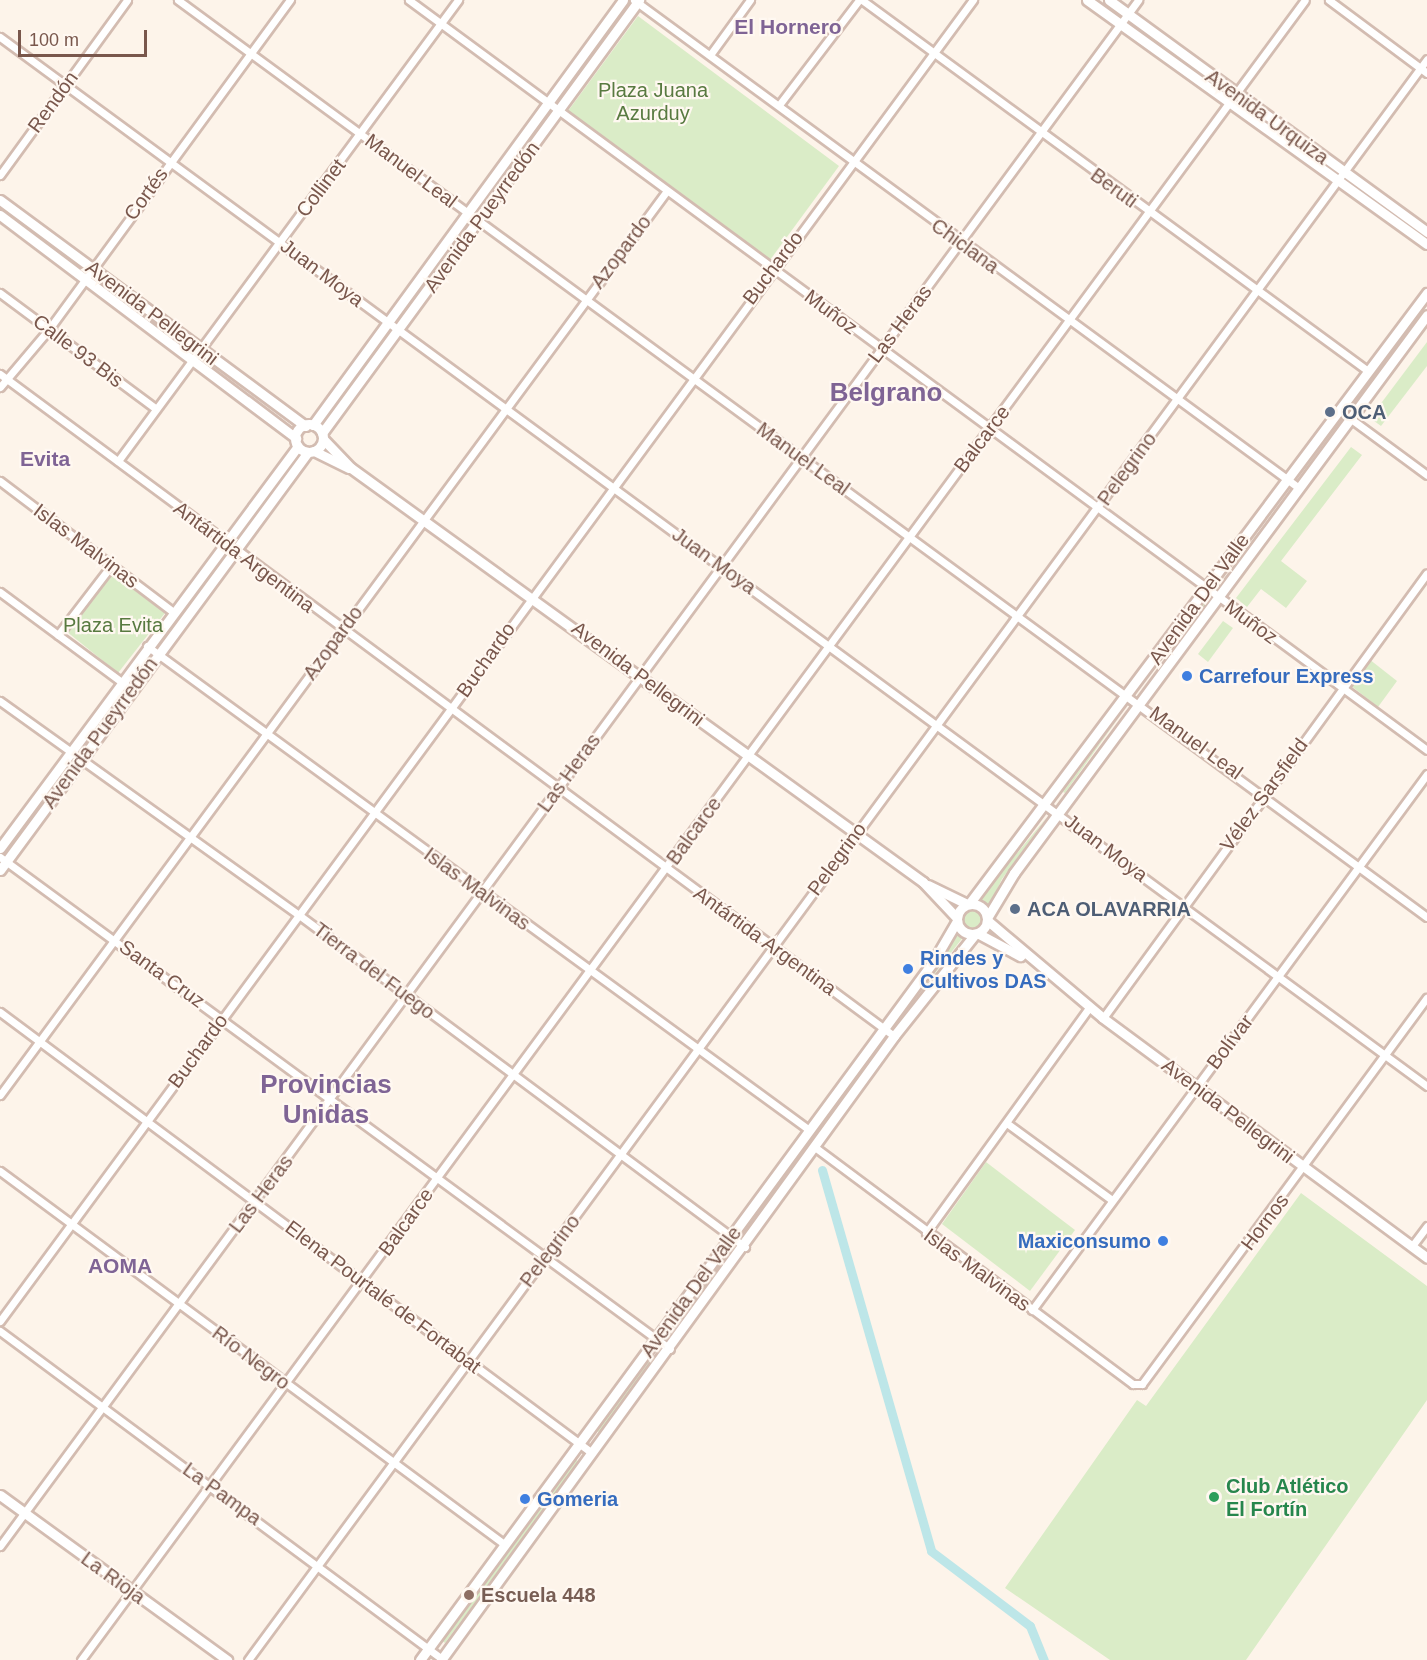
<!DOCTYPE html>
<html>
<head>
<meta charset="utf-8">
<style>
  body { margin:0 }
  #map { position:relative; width:1427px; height:1660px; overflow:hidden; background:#fdf4ea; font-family:Helvetica,sans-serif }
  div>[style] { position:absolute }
  .green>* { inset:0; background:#daecc7 }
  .round { border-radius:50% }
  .canal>* { height:9px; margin:-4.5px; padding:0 4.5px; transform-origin:4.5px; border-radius:4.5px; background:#bde6e8 }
  .roads { filter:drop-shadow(2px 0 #d3bcb1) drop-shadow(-2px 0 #d3bcb1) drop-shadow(0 2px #d3bcb1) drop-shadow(0 -2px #d3bcb1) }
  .minor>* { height:7px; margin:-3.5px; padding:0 3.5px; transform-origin:3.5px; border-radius:3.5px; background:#fff }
  .secondary>* { height:9px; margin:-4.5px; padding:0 4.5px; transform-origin:4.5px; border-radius:4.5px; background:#fff }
  .secondary>.ring { margin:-4.5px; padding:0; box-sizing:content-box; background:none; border:9px solid #fff; border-radius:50% }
  .dots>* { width:16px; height:16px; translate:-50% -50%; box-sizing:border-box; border:3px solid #fff8f1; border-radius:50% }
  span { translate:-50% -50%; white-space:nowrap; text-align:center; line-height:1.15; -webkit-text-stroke:4.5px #fff8f1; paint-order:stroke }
  .park-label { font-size:20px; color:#587a40 }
  .street-label { font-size:20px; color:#79574c }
  .service-label { font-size:20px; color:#4e5e75; font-weight:700 }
  .left { translate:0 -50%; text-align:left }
  .shop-label { font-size:20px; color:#366cbe; font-weight:700 }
  .right { translate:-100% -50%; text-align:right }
  .leisure-label { font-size:20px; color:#27864d; font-weight:700 }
  .education-label { font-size:20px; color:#785e54; font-weight:700 }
  .neighbourhood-label { font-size:21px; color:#7f6495; font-weight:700 }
  .district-label { font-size:26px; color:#7f6495; font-weight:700 }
  .scale { position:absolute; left:18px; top:30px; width:129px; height:27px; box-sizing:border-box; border:3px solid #79574c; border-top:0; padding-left:8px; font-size:18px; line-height:21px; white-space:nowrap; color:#79574c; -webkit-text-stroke:4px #fff8f1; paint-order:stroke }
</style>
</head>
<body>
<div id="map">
  <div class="green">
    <div style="clip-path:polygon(624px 7px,626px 8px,563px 95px,561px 93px)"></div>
    <div style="clip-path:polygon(638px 16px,839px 166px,770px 260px,568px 111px)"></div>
    <div style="clip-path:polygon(543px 118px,545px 119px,482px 206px,480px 204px)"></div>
    <div style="clip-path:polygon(464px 226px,466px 227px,403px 314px,401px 312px)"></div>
    <div style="clip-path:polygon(383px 337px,385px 339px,321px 425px,319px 424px)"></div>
    <div style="clip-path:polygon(1427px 342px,1427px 366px,1381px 426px,1370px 418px)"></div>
    <div style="clip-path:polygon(1363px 386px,1365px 388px,1305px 469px,1303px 467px)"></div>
    <div style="clip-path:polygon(1351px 447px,1362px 455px,1281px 561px,1307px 581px,1286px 608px,1261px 589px,1247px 607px,1236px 598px)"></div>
    <div style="clip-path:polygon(222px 554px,226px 556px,162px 642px,159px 639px)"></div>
    <div style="clip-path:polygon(110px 572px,165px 613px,118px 673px,66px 631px)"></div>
    <div style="clip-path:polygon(1205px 601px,1207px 602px,1144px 682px)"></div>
    <div style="clip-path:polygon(1223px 621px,1233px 628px,1208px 662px,1198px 654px)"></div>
    <div style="clip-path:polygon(1369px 659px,1397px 681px,1378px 707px,1350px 685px)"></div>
    <div style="clip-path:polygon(1124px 710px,1065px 793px,1063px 792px)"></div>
    <div style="clip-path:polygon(67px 765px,70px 767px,11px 848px,7px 845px)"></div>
    <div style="clip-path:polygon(1047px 817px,1002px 879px,989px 906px,979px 899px)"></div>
    <div class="round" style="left:963px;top:908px;width:20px;height:20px"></div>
    <div style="clip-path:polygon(956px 930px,964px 936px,901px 1017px,897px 1015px)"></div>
    <div style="clip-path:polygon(880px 1039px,883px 1042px,749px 1231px,745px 1228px)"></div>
    <div style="clip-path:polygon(986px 1162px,1075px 1230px,1030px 1291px,942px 1224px)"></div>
    <div style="clip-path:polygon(1301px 1193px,1427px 1286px,1427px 1400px,1246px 1660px,1110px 1660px,1005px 1588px,1137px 1400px,1146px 1406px)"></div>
    <div style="clip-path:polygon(727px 1252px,731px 1255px,673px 1333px,669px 1331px)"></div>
    <div style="clip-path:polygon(654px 1355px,636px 1385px,600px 1433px,596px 1430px)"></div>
    <div style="clip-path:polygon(575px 1459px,579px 1462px,445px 1643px,441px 1640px)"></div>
  </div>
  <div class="canal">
    <div style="left:822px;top:1170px;width:396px;rotate:74deg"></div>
    <div style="left:931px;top:1551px;width:124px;rotate:37.1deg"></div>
    <div style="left:1030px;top:1626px;width:37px;rotate:68deg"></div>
  </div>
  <div class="roads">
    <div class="minor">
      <div style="left:178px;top:0;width:1549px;rotate:36.29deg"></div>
      <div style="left:409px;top:0;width:1264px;rotate:36.38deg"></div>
      <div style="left:634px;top:0;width:825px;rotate:36.27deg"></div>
      <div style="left:862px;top:0;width:627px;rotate:36.25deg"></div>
      <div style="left:1329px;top:0;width:122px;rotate:36.7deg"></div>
      <div style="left:0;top:37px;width:1771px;rotate:36.32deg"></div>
      <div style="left:710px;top:55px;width:68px;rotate:-54deg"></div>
      <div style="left:779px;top:105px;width:132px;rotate:-52.7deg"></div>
      <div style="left:0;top:175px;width:216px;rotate:-54deg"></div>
      <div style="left:0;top:293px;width:194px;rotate:36.6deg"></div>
      <div style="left:0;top:374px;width:1112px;rotate:36.52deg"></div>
      <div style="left:0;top:387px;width:76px;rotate:-49.8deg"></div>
      <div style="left:49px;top:329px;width:408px;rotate:-53.8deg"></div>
      <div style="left:1351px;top:419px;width:94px;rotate:36.4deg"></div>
      <div style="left:118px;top:461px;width:573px;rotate:-53.59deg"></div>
      <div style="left:0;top:481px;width:217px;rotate:37.1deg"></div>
      <div style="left:0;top:592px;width:163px;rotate:36.5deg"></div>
      <div style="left:58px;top:635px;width:87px;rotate:-52.5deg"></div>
      <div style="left:147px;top:646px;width:819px;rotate:36.16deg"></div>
      <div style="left:0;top:701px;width:368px;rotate:35.6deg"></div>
      <div style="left:299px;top:915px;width:556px;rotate:36.66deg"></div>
      <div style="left:0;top:857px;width:831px;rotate:36.29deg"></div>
      <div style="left:0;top:1012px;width:738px;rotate:36.68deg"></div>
      <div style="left:1103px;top:1018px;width:550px;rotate:-53.94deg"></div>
      <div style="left:0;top:1095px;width:1122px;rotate:-53.59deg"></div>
      <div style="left:1008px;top:1124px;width:129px;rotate:36.2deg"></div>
      <div style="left:816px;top:1148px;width:395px;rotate:36.7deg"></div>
      <div style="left:1133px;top:1384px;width:9px"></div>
      <div style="left:1142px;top:1384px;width:480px;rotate:-53.6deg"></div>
      <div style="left:0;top:1171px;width:627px;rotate:36.5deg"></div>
      <div style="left:926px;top:1233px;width:278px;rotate:-54.1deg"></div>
      <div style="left:1412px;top:1246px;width:25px;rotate:-53deg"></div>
      <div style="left:1032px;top:1310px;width:666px;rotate:-53.61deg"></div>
      <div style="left:0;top:1321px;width:1641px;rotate:-53.63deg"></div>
      <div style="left:0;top:1331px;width:550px;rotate:36.58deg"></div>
      <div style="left:0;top:1546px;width:1920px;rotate:-53.64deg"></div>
      <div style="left:81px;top:1660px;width:2062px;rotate:-53.6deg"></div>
      <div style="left:248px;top:1660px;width:1988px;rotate:-53.63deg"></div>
    </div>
    <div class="secondary">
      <div style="left:1087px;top:0;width:418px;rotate:35.7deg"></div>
      <div style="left:1109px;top:0;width:394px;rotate:36.1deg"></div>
      <div style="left:0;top:200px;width:380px;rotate:36.5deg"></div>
      <div style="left:0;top:215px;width:371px;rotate:37deg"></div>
      <div class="ring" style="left:295px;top:424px;width:19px;height:19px"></div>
      <div style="left:313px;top:425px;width:526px;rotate:-53.89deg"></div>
      <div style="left:322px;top:433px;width:537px;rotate:-53.79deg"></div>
      <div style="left:323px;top:439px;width:40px;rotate:46deg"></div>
      <div style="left:351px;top:468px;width:706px;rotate:35.9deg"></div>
      <div style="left:923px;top:882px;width:48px;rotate:46.7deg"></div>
      <div style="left:314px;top:451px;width:39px;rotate:26deg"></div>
      <div style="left:0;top:848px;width:500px;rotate:-53.45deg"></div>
      <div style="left:0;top:870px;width:519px;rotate:-53.62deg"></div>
      <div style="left:928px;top:885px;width:43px;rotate:26deg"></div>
      <div style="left:969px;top:904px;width:764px;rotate:-53.15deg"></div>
      <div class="ring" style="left:957px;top:904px;width:21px;height:21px"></div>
      <div style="left:987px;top:918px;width:52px;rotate:-59deg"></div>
      <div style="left:1014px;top:873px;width:694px;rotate:-53.49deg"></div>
      <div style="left:988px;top:921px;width:150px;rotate:40.1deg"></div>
      <div style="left:1103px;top:1018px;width:403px;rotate:36.5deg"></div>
      <div style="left:979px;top:934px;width:47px;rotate:28.2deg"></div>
      <div style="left:0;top:1495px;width:281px;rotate:36deg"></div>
      <div style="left:420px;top:1660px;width:866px;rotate:-53.69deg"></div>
      <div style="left:933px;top:962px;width:48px;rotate:-59.7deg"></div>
      <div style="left:441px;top:1660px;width:771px;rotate:-54.02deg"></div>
      <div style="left:894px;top:1036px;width:130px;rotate:-51.5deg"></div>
    </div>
  </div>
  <div class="dots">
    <div style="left:1330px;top:412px;background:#5c6f8a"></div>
    <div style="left:1187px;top:676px;background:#3f7fe0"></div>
    <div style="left:1015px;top:909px;background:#5c6f8a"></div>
    <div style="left:908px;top:969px;background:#3f7fe0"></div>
    <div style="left:1163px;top:1241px;background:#3f7fe0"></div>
    <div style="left:1214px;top:1497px;background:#2e9e5b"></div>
    <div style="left:525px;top:1499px;background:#3f7fe0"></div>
    <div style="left:469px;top:1595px;background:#8d6e63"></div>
  </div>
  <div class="park-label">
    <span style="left:653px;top:102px">Plaza Juana<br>Azurduy</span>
    <span style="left:113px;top:625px">Plaza Evita</span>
  </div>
  <div class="street-label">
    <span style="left:53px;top:102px;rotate:-54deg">Rendón</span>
    <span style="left:1267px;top:117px;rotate:36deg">Avenida Urquiza</span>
    <span style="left:411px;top:171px;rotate:37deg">Manuel Leal</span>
    <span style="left:321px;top:188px;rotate:-53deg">Collinet</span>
    <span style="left:1114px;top:188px;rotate:36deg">Beruti</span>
    <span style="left:146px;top:194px;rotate:-54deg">Cortés</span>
    <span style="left:482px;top:217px;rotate:-54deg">Avenida Pueyrredón</span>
    <span style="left:965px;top:246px;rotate:36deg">Chiclana</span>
    <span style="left:621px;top:252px;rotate:-53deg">Azopardo</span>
    <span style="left:773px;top:268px;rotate:-53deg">Buchardo</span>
    <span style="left:322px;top:273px;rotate:37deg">Juan Moya</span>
    <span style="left:831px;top:312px;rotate:37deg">Muñoz</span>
    <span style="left:152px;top:313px;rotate:37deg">Avenida Pellegrini</span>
    <span style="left:900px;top:324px;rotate:-53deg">Las Heras</span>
    <span style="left:78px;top:351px;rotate:37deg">Calle 93 Bis</span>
    <span style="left:982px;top:439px;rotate:-53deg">Balcarce</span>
    <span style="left:803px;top:459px;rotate:36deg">Manuel Leal</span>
    <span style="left:1127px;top:469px;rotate:-54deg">Pelegrino</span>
    <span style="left:86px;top:546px;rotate:37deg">Islas Malvinas</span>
    <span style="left:244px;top:557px;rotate:37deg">Antártida Argentina</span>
    <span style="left:714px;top:561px;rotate:36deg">Juan Moya</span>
    <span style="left:1199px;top:599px;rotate:-54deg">Avenida Del Valle</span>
    <span style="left:1251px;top:622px;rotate:36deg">Muñoz</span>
    <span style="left:333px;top:643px;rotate:-54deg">Azopardo</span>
    <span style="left:486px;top:660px;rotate:-55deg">Buchardo</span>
    <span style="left:638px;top:674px;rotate:37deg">Avenida Pellegrini</span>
    <span style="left:100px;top:733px;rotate:-54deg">Avenida Pueyrredón</span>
    <span style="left:1196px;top:743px;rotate:36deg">Manuel Leal</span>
    <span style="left:569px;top:773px;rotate:-54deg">Las Heras</span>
    <span style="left:1264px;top:795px;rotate:-54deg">Vélez Sarsfield</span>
    <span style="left:694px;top:831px;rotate:-54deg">Balcarce</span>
    <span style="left:1106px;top:848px;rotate:37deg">Juan Moya</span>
    <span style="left:837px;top:859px;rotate:-54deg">Pelegrino</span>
    <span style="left:477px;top:889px;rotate:36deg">Islas Malvinas</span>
    <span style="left:765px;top:941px;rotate:36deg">Antártida Argentina</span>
    <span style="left:374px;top:971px;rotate:37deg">Tierra del Fuego</span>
    <span style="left:162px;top:974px;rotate:36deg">Santa Cruz</span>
    <span style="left:1230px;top:1042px;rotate:-53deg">Bolívar</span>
    <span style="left:198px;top:1051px;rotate:-54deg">Buchardo</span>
    <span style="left:1228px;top:1111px;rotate:37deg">Avenida Pellegrini</span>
    <span style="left:261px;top:1194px;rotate:-53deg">Las Heras</span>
    <span style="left:406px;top:1222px;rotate:-54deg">Balcarce</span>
    <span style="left:1265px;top:1222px;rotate:-53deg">Hornos</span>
    <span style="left:550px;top:1251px;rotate:-53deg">Pelegrino</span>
    <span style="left:977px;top:1270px;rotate:36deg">Islas Malvinas</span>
    <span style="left:691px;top:1292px;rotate:-54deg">Avenida Del Valle</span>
    <span style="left:383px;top:1297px;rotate:37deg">Elena Pourtalé de Fortabat</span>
    <span style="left:251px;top:1358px;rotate:37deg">Río Negro</span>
    <span style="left:222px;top:1494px;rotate:36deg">La Pampa</span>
    <span style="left:113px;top:1578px;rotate:36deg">La Rioja</span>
  </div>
  <div class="service-label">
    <span class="left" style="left:1342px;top:412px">OCA</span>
    <span class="left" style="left:1027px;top:909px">ACA OLAVARRIA</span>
  </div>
  <div class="shop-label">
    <span class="left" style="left:1199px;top:676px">Carrefour Express</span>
    <span class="left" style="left:920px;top:970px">Rindes y<br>Cultivos DAS</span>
    <span class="right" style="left:1151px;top:1241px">Maxiconsumo</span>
    <span class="left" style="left:537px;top:1499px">Gomeria</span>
  </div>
  <div class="leisure-label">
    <span class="left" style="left:1226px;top:1498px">Club Atlético<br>El Fortín</span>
  </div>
  <div class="education-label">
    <span class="left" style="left:481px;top:1595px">Escuela 448</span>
  </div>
  <div class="neighbourhood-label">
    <span style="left:788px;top:27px">El Hornero</span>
    <span style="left:45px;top:459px">Evita</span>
    <span style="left:120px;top:1266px">AOMA</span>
  </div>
  <div class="district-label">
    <span style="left:886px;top:393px">Belgrano</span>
    <span style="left:326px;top:1100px">Provincias<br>Unidas</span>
  </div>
  <div class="scale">100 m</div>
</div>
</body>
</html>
